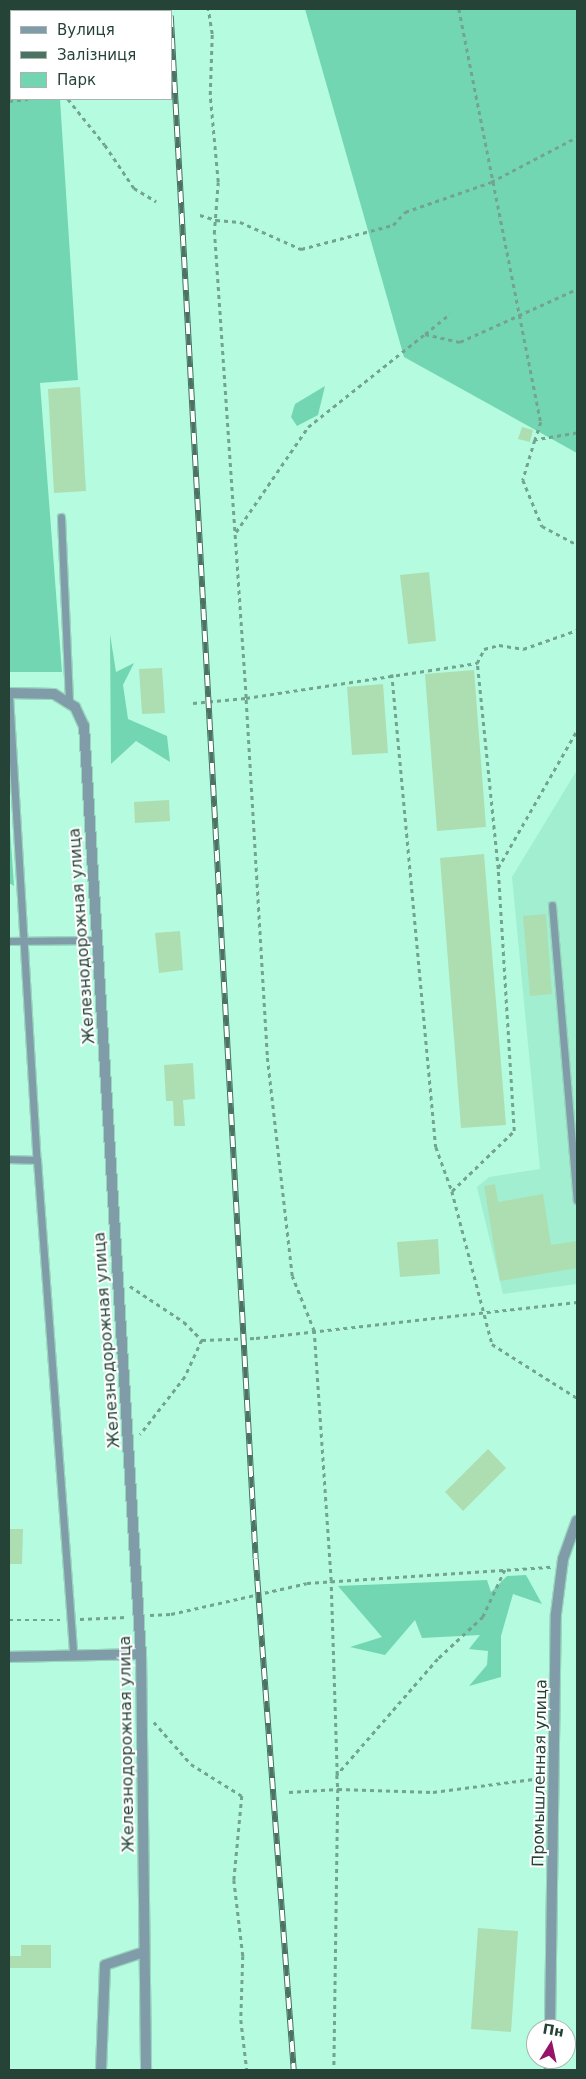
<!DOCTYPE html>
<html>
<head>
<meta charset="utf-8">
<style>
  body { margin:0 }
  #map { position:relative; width:586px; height:2079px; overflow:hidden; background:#b5fbdf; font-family:"DejaVu Sans",sans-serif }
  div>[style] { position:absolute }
  .built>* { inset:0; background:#a1eed0 }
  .green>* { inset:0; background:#72d6b2 }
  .building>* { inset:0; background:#addeb2 }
  .path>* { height:2.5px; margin-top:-1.25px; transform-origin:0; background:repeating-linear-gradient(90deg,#72a490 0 4px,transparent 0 8px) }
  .roads { filter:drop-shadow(1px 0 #98d6be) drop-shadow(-1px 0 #98d6be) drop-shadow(0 1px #98d6be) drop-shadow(0 -1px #98d6be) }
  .lane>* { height:7px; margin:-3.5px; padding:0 3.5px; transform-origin:3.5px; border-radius:3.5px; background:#819ca9 }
  .street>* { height:10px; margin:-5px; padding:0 5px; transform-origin:5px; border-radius:5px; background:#819ca9 }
  .rail>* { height:5.5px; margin-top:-2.75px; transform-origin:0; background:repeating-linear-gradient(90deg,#fff 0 11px,#4b7263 0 22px); box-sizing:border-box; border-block:1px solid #4b7263 }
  span { translate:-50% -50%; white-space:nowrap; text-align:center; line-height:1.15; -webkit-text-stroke:4px #fff; paint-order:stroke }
  .street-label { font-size:16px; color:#264338 }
  .frame { position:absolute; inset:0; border:10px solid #264338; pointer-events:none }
  .legend { position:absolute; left:10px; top:10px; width:162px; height:90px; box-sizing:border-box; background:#fff; border:1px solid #a8b4af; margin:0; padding:6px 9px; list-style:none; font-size:15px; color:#264338 }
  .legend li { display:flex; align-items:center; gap:10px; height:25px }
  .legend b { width:25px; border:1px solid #a8b4af }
  .north { position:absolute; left:526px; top:2019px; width:50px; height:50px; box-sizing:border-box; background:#fff; border:1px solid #a8b4af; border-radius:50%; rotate:10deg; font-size:14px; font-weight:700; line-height:20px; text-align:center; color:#264338 }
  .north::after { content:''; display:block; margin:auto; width:18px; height:22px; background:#971368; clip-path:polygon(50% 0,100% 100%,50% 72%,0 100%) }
</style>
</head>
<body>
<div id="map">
  <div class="built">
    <div style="clip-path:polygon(577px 770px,577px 1284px,503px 1294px,477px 1187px,489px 1177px,540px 1169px,512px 877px)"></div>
  </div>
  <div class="green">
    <div style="clip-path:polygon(9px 9px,56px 9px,11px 11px,11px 99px,60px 99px,78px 380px,40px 383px,62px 672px,9px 672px)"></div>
    <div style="clip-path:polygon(305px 9px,577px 9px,577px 453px,404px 357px)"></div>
    <div style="clip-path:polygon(325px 386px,318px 415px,297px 426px,291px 417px,295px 404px)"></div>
    <div style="clip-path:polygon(110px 634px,116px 672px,134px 663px,123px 685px,128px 719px,167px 736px,170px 762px,136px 741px,111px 764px)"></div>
    <div style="clip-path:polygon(9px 815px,14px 886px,9px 883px)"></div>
    <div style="clip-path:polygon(526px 1575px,542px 1604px,513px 1594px,501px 1636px,501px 1677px,469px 1686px,487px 1665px,488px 1651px,469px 1649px,480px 1635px,422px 1638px,415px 1620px,385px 1655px,350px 1647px,382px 1637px,338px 1586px,487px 1580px,491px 1592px,507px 1576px)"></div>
  </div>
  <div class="building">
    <div style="clip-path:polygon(80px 387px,86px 491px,54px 493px,48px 389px)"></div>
    <div style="clip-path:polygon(522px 427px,533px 430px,530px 442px,518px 439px)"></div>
    <div style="clip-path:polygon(429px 572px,436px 641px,408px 644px,400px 575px)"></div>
    <div style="clip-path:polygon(162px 668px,165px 713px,142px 714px,139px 669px)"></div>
    <div style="clip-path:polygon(474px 670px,486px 827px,437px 831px,425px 674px)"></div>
    <div style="clip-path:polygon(383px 684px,388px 753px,352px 755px,347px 687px)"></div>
    <div style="clip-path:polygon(169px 800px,170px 821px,135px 823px,134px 802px)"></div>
    <div style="clip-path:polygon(484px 854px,506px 1125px,461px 1128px,440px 858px)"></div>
    <div style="clip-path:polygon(546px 914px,552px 994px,530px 996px,523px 916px)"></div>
    <div style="clip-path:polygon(180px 931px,183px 970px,159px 973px,155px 933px)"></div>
    <div style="clip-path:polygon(193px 1063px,195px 1099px,183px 1100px,185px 1126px,174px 1126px,173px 1101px,166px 1101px,164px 1065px)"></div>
    <div style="clip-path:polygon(495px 1184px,498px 1202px,543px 1194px,551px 1245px,577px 1241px,577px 1268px,500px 1281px,484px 1186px)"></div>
    <div style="clip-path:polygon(438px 1239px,440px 1274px,400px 1277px,397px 1242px)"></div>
    <div style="clip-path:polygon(488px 1449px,506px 1468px,463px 1511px,445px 1492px)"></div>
    <div style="clip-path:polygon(9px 1529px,23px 1529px,22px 1564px,9px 1564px)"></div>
    <div style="clip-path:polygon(478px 1928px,518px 1931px,511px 2032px,471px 2029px)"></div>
    <div style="clip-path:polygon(21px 1945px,51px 1945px,51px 1968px,9px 1968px,9px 1956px,21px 1956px)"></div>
  </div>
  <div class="path">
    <div style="left:459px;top:9px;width:421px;rotate:78.8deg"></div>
    <div style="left:541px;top:422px;width:19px;rotate:108deg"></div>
    <div style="left:76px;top:11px;width:2px;rotate:-63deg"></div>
    <div style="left:43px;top:99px;width:6px"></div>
    <div style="left:68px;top:99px;width:59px;rotate:51.2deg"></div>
    <div style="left:105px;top:145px;width:52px;rotate:56deg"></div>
    <div style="left:134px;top:188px;width:26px;rotate:31deg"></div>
    <div style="left:9px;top:101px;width:19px;rotate:-6deg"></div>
    <div style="left:200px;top:215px;width:17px;rotate:17deg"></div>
    <div style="left:216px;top:220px;width:24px;rotate:5deg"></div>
    <div style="left:240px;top:222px;width:67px;rotate:23.9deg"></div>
    <div style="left:301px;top:249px;width:95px;rotate:-14.6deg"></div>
    <div style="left:393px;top:225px;width:18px;rotate:-47deg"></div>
    <div style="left:405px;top:212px;width:91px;rotate:-19.2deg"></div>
    <div style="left:491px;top:182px;width:97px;rotate:-27.6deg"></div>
    <div style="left:425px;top:334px;width:32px;rotate:-39deg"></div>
    <div style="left:577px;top:433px;width:43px;rotate:170.5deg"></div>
    <div style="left:535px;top:440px;width:42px;rotate:106.7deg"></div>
    <div style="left:523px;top:480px;width:50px;rotate:67.6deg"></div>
    <div style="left:542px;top:526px;width:40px;rotate:28deg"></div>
    <div style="left:236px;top:532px;width:127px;rotate:-55.6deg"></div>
    <div style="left:308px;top:427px;width:149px;rotate:-38.5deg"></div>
    <div style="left:425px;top:334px;width:36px;rotate:13deg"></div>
    <div style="left:460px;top:342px;width:128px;rotate:-24.4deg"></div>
    <div style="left:392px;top:674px;width:475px;rotate:84.7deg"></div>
    <div style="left:436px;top:1147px;width:47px;rotate:70deg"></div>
    <div style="left:452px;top:1191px;width:86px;rotate:-44.1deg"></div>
    <div style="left:514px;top:1131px;width:262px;rotate:-93.5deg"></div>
    <div style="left:498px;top:869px;width:207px;rotate:-95.8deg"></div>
    <div style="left:193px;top:703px;width:53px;rotate:-5.4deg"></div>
    <div style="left:246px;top:698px;width:465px;rotate:-93.9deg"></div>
    <div style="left:214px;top:234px;width:52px;rotate:-85.6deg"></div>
    <div style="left:218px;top:182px;width:87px;rotate:-95.3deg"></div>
    <div style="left:210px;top:95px;width:61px;rotate:-88.1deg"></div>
    <div style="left:212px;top:34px;width:25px;rotate:-99deg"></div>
    <div style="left:498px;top:868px;width:159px;rotate:-60.2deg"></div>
    <div style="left:452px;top:1191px;width:158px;rotate:75.3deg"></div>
    <div style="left:492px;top:1344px;width:101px;rotate:32.4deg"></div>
    <div style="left:130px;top:1286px;width:65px;rotate:33.7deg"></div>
    <div style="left:184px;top:1322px;width:25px;rotate:45deg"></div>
    <div style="left:202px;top:1340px;width:41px;rotate:114.7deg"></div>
    <div style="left:185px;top:1377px;width:73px;rotate:127.8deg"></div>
    <div style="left:202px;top:1340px;width:54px;rotate:-2.1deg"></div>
    <div style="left:256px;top:1338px;width:323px;rotate:-6.4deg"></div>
    <div style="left:505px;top:1570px;width:52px;rotate:115.1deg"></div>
    <div style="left:483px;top:1617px;width:62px;rotate:137deg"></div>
    <div style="left:438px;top:1659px;width:154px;rotate:131deg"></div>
    <div style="left:337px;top:1775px;width:194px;rotate:-91.8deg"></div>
    <div style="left:331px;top:1581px;width:251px;rotate:-93.9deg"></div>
    <div style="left:314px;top:1331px;width:59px;rotate:-111.8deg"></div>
    <div style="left:292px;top:1276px;width:222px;rotate:-96.5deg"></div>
    <div style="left:267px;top:1055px;width:358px;rotate:-93.4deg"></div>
    <div style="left:246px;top:698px;width:234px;rotate:-8.6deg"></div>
    <div style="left:477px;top:663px;width:16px;rotate:-63deg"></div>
    <div style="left:484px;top:649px;width:16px;rotate:-15deg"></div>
    <div style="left:499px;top:645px;width:24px;rotate:9deg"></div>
    <div style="left:523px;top:649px;width:57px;rotate:-19.4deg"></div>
    <div style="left:150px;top:1615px;width:21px;rotate:-3deg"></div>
    <div style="left:171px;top:1614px;width:139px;rotate:-12.8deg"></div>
    <div style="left:307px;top:1583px;width:245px;rotate:-3.8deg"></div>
    <div style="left:80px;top:1619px;width:47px;rotate:-2.4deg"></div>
    <div style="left:9px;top:1620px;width:51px"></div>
    <div style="left:154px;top:1722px;width:56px;rotate:48.6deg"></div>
    <div style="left:191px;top:1764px;width:60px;rotate:32.1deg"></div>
    <div style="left:242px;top:1796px;width:84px;rotate:95.4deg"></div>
    <div style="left:234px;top:1880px;width:77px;rotate:83.2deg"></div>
    <div style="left:243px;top:1956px;width:64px;rotate:91.8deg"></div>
    <div style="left:241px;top:2020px;width:50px;rotate:83.2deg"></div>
    <div style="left:337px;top:1775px;width:14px;rotate:86deg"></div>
    <div style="left:338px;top:1789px;width:95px;rotate:1.8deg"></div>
    <div style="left:433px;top:1792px;width:109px;rotate:-7.4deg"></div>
    <div style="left:289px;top:1792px;width:49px;rotate:-3.5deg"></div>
    <div style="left:338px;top:1789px;width:281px;rotate:90.8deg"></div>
  </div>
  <div class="roads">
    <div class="lane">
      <div style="left:61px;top:517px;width:186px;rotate:87.5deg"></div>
      <div style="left:9px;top:695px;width:466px;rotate:86.6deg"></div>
      <div style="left:37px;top:1160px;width:497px;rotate:85.8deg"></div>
      <div style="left:552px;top:905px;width:296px;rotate:85.2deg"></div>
      <div style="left:9px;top:941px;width:88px;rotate:-0.7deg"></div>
      <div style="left:9px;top:1159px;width:28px;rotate:2deg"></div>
    </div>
    <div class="street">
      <div style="left:9px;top:693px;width:45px;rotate:1.3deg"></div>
      <div style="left:54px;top:694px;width:25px;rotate:32deg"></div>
      <div style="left:75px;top:707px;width:21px;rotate:65deg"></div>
      <div style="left:84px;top:726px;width:930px;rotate:86.49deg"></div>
      <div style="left:141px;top:1654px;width:416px;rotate:89.3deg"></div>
      <div style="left:9px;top:1657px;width:132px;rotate:-1.3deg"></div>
      <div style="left:550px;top:2029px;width:415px;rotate:-89.2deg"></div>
      <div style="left:556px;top:1614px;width:55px;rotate:-82.7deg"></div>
      <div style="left:563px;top:1559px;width:41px;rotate:-70.3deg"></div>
      <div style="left:101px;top:2070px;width:105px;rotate:-87.8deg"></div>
      <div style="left:105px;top:1965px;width:41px;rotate:-18.4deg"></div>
      <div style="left:549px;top:2070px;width:11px;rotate:-90deg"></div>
    </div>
  </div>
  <div class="rail">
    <div style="left:171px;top:16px;width:1545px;rotate:86.85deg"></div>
    <div style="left:256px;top:1559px;width:512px;rotate:85.75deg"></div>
  </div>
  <div class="street-label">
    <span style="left:82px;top:936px;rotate:-94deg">Железнодорожная улица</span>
    <span style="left:107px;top:1340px;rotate:-94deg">Железнодорожная улица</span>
    <span style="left:127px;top:1744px;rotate:-91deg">Железнодорожная улица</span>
    <span style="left:540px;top:1773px;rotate:-89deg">Промышленная улица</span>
  </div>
  <div class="frame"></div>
  <ul class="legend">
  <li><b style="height:6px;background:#819ca9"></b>Вулиця</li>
  <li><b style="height:6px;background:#4b7263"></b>Залізниця</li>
  <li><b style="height:14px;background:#72d6b2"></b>Парк</li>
  </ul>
  <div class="north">Пн</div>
</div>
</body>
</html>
